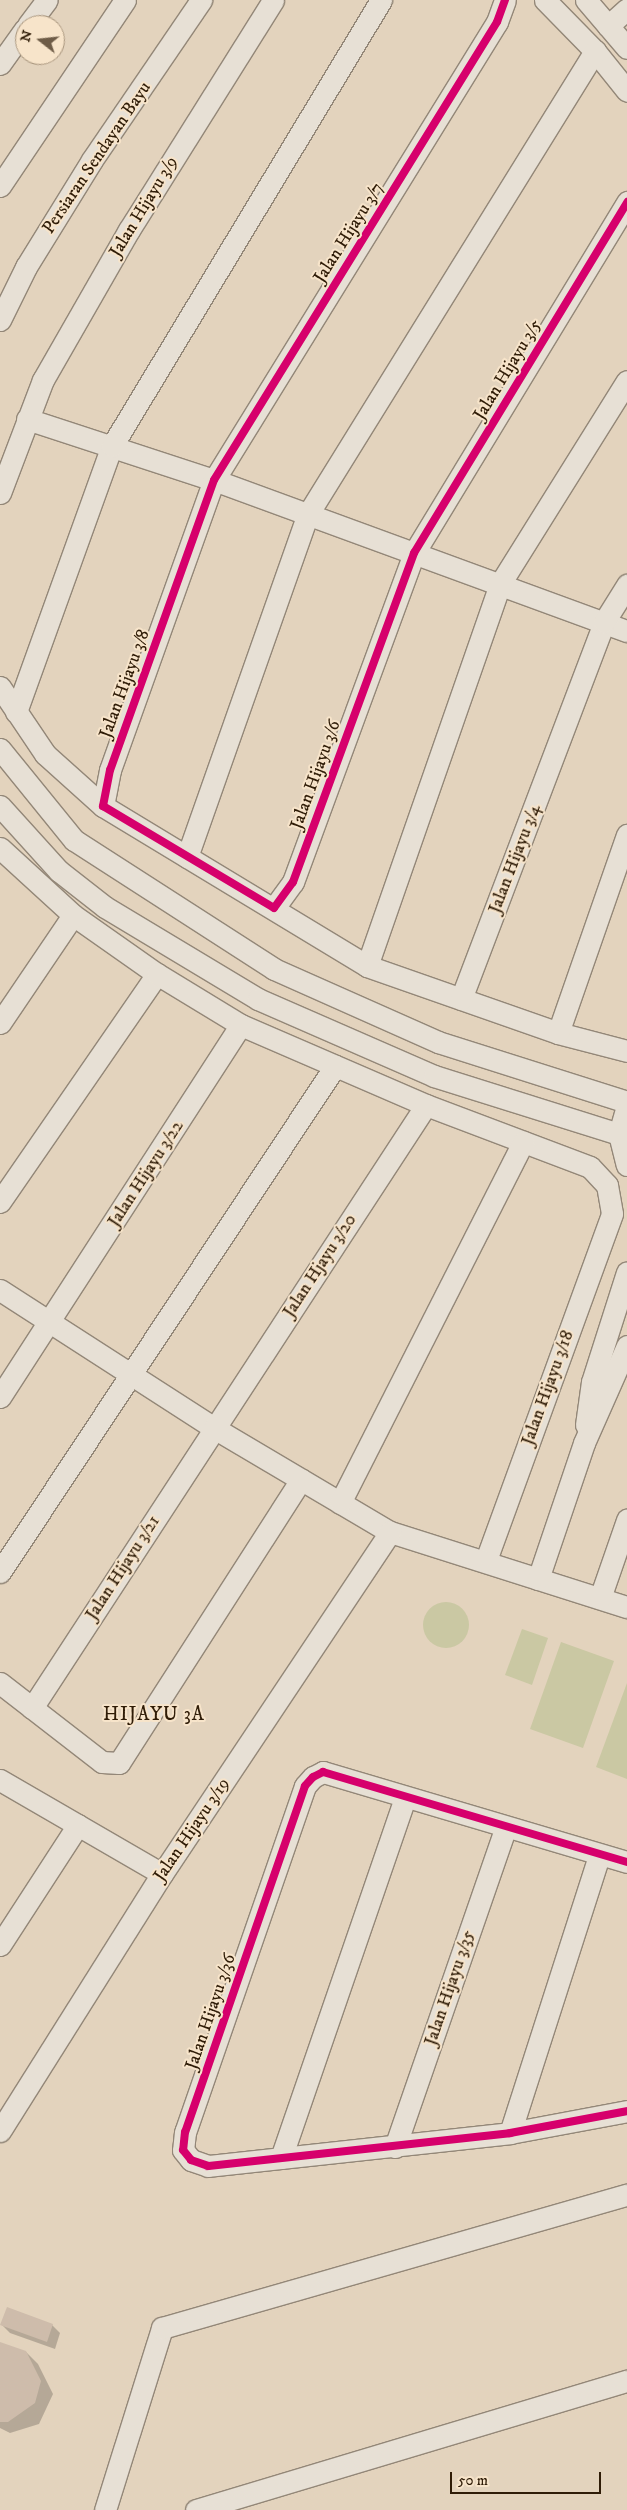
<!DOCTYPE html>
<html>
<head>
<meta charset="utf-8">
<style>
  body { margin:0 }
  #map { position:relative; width:627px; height:2510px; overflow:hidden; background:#e3d3bd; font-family:"IM FELL DW Pica",serif }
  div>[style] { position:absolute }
  .green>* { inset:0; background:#cac8a3 }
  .round { border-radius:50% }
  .shadow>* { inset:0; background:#0003 }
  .building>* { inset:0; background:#cebcab }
  .roads { filter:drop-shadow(1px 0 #938778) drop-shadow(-1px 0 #938778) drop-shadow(0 1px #938778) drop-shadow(0 -1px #938778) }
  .minor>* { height:21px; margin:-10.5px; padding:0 10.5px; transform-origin:10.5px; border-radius:10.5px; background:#e7e0d5 }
  .cycleway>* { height:8px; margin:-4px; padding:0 4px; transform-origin:4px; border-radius:4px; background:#d6006c }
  span { translate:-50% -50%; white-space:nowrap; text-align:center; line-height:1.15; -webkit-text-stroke:4px #f7e4ca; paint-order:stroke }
  .street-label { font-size:18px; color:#2f1c07 }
  .neighbourhood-label { font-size:19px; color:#2f1c07; letter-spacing:1px }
  .north { position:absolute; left:15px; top:15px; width:50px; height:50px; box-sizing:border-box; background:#f7e4ca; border:1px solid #a7947c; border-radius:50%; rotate:286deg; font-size:14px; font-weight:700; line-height:20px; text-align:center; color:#2f1c07 }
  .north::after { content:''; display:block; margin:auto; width:18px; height:22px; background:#6e5c47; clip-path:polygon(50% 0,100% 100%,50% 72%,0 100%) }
  .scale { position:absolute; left:450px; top:2472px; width:151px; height:22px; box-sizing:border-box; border:2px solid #2f1c07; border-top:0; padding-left:6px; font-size:15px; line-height:18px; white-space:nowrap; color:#2f1c07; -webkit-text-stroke:4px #f7e4ca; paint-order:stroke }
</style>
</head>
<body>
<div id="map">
  <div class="green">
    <div class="round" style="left:423px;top:1602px;width:46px;height:46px"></div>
    <div style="clip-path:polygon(522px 1629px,548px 1638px,532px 1685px,505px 1675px)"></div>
    <div style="clip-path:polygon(561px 1642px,614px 1661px,583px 1748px,530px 1729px)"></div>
    <div style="clip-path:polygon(627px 1683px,627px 1779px,596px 1767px)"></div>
  </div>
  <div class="shadow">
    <div style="clip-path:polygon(2px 2325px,52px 2325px,60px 2333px,55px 2349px,10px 2333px)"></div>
    <div style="clip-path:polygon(0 2345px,26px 2352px,38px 2364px,53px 2394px,39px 2424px,10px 2433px,0 2428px)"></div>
  </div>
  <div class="building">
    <div style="clip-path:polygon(7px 2307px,53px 2324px,47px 2342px,0 2325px)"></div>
    <div style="clip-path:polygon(0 2342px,26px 2351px,41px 2381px,35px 2403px,8px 2422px,0 2422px)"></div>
  </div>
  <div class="roads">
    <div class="minor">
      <div style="left:545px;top:0;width:71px;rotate:45.6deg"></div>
      <div style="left:595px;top:51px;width:51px;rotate:51.3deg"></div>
      <div style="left:586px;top:0;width:63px;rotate:49.5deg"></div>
      <div style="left:28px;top:25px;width:31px;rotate:-53deg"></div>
      <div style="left:608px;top:26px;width:25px;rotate:-42deg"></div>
      <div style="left:0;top:64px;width:43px;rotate:-54.5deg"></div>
      <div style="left:0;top:186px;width:224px;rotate:-56.1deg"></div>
      <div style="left:0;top:320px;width:59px;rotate:-63.9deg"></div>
      <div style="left:26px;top:267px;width:126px;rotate:-58.3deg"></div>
      <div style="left:92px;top:160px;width:194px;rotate:-55.7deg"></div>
      <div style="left:27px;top:419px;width:197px;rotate:18.1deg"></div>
      <div style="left:214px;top:480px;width:440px;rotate:20.1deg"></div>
      <div style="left:0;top:493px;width:121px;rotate:-69.2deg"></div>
      <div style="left:43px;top:380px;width:173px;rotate:-60.2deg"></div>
      <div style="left:129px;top:230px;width:271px;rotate:-57.9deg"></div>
      <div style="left:0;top:687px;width:81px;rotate:56.1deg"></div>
      <div style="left:45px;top:754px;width:78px;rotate:41.9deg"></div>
      <div style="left:103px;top:806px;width:309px;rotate:31.2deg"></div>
      <div style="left:367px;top:966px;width:202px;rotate:19.3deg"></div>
      <div style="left:558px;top:1033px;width:71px;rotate:14.6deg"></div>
      <div style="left:16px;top:712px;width:283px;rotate:-70.2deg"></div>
      <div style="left:112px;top:446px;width:521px;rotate:-58.9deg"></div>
      <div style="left:0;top:749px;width:117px;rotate:50.9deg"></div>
      <div style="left:74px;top:840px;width:238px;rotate:32.8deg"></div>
      <div style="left:274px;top:969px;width:180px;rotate:24deg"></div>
      <div style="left:438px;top:1042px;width:198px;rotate:17.6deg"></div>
      <div style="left:0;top:806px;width:88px;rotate:47.8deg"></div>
      <div style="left:59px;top:871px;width:58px;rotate:38deg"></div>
      <div style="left:105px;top:907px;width:179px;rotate:31deg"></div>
      <div style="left:258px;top:999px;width:192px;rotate:23.6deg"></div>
      <div style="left:434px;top:1076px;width:194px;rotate:17.4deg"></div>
      <div style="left:103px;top:806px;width:37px;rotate:-79deg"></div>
      <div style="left:110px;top:770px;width:308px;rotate:-70.3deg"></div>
      <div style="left:214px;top:480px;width:538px;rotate:-58.29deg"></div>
      <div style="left:497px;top:22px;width:23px;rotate:-70deg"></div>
      <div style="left:0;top:848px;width:99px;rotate:42.5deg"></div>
      <div style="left:73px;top:915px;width:103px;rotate:35.1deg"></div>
      <div style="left:157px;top:974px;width:277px;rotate:124.6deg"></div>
      <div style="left:187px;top:857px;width:364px;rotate:-70.6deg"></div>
      <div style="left:308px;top:514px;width:545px;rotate:-58.21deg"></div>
      <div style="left:274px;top:908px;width:32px;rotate:-54deg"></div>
      <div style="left:293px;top:882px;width:351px;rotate:-69.8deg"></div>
      <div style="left:414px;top:553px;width:411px;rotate:-58.7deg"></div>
      <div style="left:367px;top:966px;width:404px;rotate:-70.8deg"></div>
      <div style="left:500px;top:584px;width:239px;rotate:-58deg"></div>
      <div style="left:157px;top:974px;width:98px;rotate:31.3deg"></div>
      <div style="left:241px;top:1025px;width:202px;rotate:23.4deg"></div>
      <div style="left:426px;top:1105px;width:175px;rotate:20.7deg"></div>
      <div style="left:590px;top:1167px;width:25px;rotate:47deg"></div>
      <div style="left:607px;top:1185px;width:29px;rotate:80deg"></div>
      <div style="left:612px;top:1214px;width:370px;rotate:110deg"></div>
      <div style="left:461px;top:999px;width:403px;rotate:-69.2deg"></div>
      <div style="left:604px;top:622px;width:44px;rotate:-58.1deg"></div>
      <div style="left:0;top:1023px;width:130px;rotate:-55.9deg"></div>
      <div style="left:558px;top:1033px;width:210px;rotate:-70.8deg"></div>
      <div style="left:627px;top:1106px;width:29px;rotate:106deg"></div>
      <div style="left:619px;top:1134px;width:32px;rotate:76deg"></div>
      <div style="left:0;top:1290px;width:255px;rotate:32.8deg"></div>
      <div style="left:214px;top:1428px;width:204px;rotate:30.6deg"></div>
      <div style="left:390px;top:1532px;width:249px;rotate:17.6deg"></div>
      <div style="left:0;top:1397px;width:443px;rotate:-57.1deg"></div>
      <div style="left:586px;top:1425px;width:43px;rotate:-82.1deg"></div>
      <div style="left:592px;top:1382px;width:115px;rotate:-72.3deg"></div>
      <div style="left:340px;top:1503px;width:405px;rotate:-63.1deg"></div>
      <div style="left:0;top:1572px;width:607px;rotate:-56.49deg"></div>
      <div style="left:538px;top:1579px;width:144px;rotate:-71.3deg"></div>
      <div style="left:584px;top:1443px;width:106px;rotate:-66.1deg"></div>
      <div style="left:600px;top:1598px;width:83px;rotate:-70.9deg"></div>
      <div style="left:0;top:1683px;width:129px;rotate:37.8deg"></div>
      <div style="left:102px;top:1762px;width:17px;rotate:3deg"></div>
      <div style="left:119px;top:1763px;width:337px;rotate:-57.3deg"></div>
      <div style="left:32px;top:1708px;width:720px;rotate:-56.84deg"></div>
      <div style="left:0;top:1780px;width:187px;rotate:30.1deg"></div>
      <div style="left:627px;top:1862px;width:317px;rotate:-163.5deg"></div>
      <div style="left:323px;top:1772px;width:11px;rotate:153deg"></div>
      <div style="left:313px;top:1777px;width:12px;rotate:132deg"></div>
      <div style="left:305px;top:1786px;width:366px;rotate:109.1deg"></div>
      <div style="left:185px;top:2132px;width:18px;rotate:96deg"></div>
      <div style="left:183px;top:2150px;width:13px;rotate:51deg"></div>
      <div style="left:191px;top:2160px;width:18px;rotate:19deg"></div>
      <div style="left:208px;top:2166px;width:304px;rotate:-6.2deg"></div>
      <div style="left:510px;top:2133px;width:119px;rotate:-10.6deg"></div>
      <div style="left:0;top:1945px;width:143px;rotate:-57deg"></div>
      <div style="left:0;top:2131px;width:304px;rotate:-57.8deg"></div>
      <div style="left:162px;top:1874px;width:411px;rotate:-56.3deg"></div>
      <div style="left:510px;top:2133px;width:292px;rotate:-72.2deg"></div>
      <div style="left:395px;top:2147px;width:336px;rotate:-70.9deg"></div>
      <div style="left:281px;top:2158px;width:381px;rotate:-71deg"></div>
      <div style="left:105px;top:2510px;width:191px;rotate:-72.6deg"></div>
      <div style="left:162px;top:2328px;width:484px;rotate:-16deg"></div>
      <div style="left:196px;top:2510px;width:450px;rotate:-16.7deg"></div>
    </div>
  </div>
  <div class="cycleway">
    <div style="left:505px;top:0;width:23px;rotate:110deg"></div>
    <div style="left:497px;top:22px;width:538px;rotate:121.71deg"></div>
    <div style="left:214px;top:480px;width:308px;rotate:109.7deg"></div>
    <div style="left:110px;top:770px;width:37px;rotate:101deg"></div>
    <div style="left:103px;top:806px;width:199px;rotate:30.8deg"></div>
    <div style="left:274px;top:908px;width:32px;rotate:-54deg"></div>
    <div style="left:293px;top:882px;width:351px;rotate:-69.8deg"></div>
    <div style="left:414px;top:553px;width:411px;rotate:-58.7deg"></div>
    <div style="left:627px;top:1862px;width:317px;rotate:-163.5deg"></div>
    <div style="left:323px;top:1772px;width:11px;rotate:153deg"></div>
    <div style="left:313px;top:1777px;width:12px;rotate:132deg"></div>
    <div style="left:305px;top:1786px;width:366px;rotate:109.1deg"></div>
    <div style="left:185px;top:2132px;width:18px;rotate:96deg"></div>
    <div style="left:183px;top:2150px;width:13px;rotate:51deg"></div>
    <div style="left:191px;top:2160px;width:18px;rotate:19deg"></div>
    <div style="left:208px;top:2166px;width:304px;rotate:-6.2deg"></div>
    <div style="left:510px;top:2133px;width:119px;rotate:-10.6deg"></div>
  </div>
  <div class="street-label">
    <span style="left:97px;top:158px;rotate:-56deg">Persiaran Sendayan Bayu</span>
    <span style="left:144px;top:207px;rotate:-59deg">Jalan Hijayu 3/9</span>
    <span style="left:349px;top:233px;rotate:-58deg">Jalan Hijayu 3/7</span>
    <span style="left:508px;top:370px;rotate:-59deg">Jalan Hijayu 3/5</span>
    <span style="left:125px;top:684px;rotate:-70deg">Jalan Hijayu 3/8</span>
    <span style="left:316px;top:775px;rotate:-70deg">Jalan Hijayu 3/6</span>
    <span style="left:515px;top:859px;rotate:-69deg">Jalan Hijayu 3/4</span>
    <span style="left:146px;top:1174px;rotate:-57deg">Jalan Hijayu 3/22</span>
    <span style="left:320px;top:1266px;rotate:-57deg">Jalan Hjayu 3/20</span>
    <span style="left:548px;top:1388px;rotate:-70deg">Jalan Hijayu 3/18</span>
    <span style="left:123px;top:1568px;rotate:-57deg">Jalan Hijayu 3/21</span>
    <span style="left:192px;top:1830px;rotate:-56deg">Jalan Hijayu 3/19</span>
    <span style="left:450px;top:1988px;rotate:-71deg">Jalan Hijayu 3/35</span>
    <span style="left:211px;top:2012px;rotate:-71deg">Jalan Hijayu 3/36</span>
  </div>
  <div class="neighbourhood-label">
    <span style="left:154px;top:1715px">HIJAYU 3A</span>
  </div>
  <div class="north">N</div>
  <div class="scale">50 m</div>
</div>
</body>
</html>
